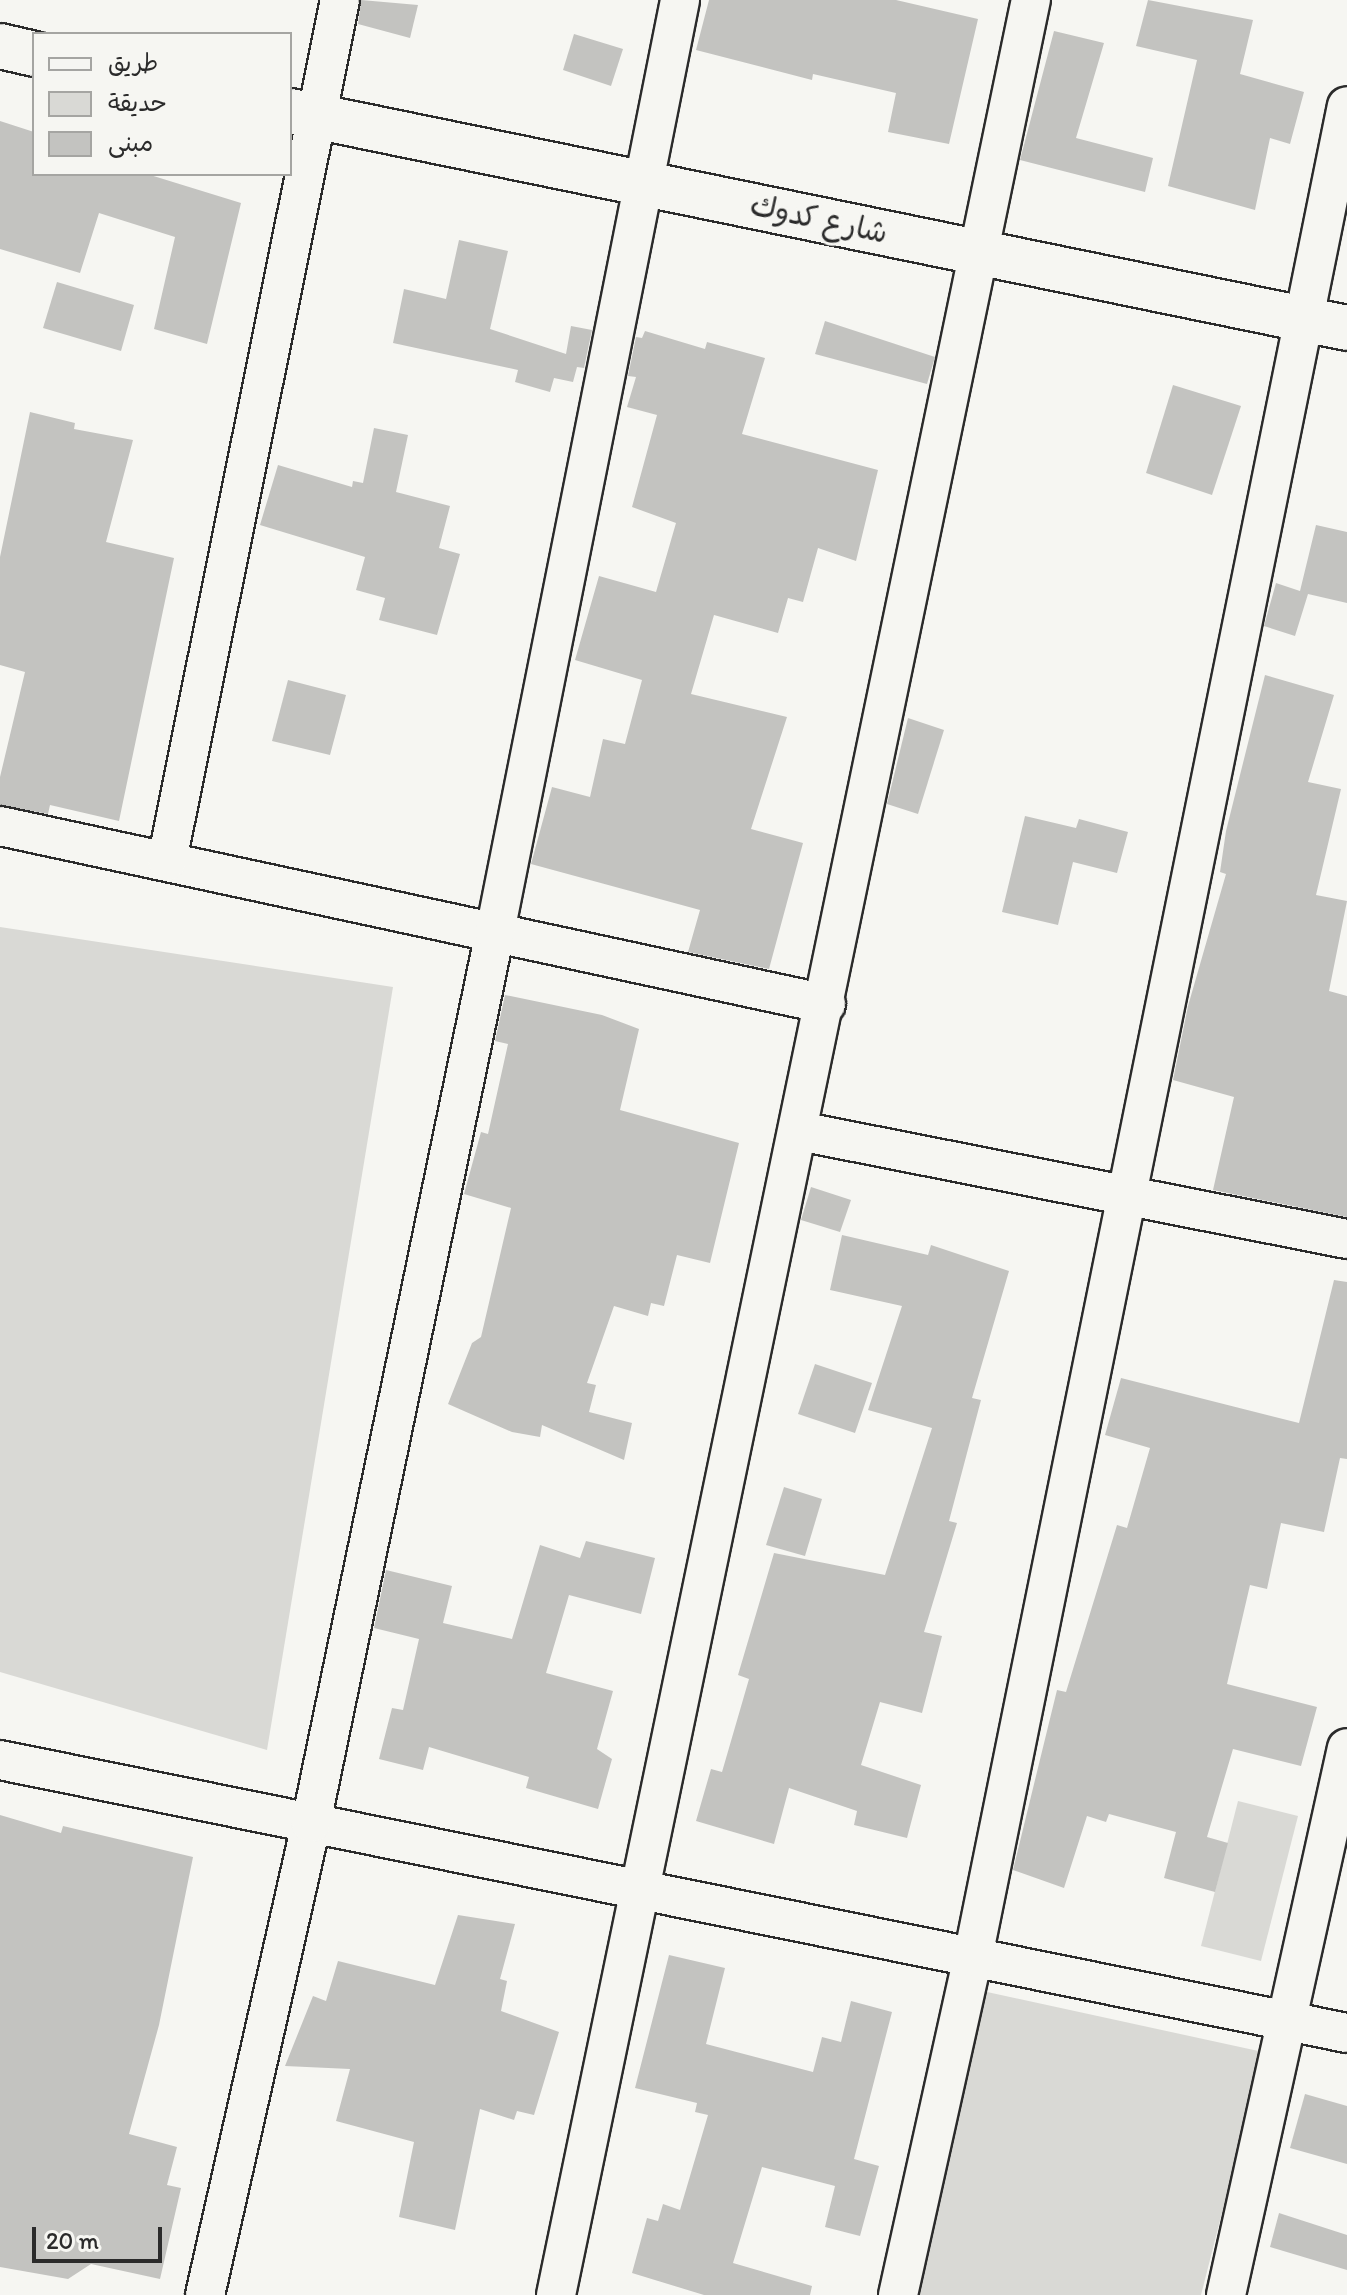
<!DOCTYPE html>
<html>
<head>
<meta charset="utf-8">
<style>
  body { margin:0 }
  #map { position:relative; width:1347px; height:2295px; overflow:hidden; background:#f6f6f2; font-family:Itim,"Playpen Sans Arabic",sans-serif }
  div>[style] { position:absolute }
  .green>* { inset:0; background:#d9d9d5 }
  .building>* { inset:0; background:#c3c3c0 }
  .roads { filter:drop-shadow(2px 0 #2b2b2b) drop-shadow(-2px 0 #2b2b2b) drop-shadow(0 2px #2b2b2b) drop-shadow(0 -2px #2b2b2b) }
  .street>* { height:38px; margin:-19px; padding:0 19px; transform-origin:19px; border-radius:19px; background:#f6f6f2 }
  .secondary>* { height:44px; margin:-22px; padding:0 22px; transform-origin:22px; border-radius:22px; background:#f6f6f2 }
  span { translate:-50% -50%; white-space:nowrap; text-align:center; line-height:1.15; -webkit-text-stroke:6px #f6f6f2; paint-order:stroke }
  .street-label { font-size:30px; color:#2b2b2b }
  .legend { position:absolute; left:32px; top:32px; width:260px; height:144px; box-sizing:border-box; background:#f6f6f2; border:2px solid #a5a5a2; margin:0; padding:10px 14px; list-style:none; font-size:24px; color:#2b2b2b }
  .legend li { display:flex; align-items:center; gap:16px; height:40px }
  .legend b { width:40px; border:2px solid #a5a5a2 }
  .scale { position:absolute; left:32px; top:2227px; width:130px; height:36px; box-sizing:border-box; border:4px solid #2b2b2b; border-top:0; padding-left:10px; font-size:24px; line-height:28px; white-space:nowrap; color:#2b2b2b; -webkit-text-stroke:6px #f6f6f2; paint-order:stroke }
</style>
</head>
<body>
<div id="map">
  <div class="green">
    <div style="clip-path:polygon(0 927px,393px 987px,267px 1750px,0 1672px)"></div>
    <div style="clip-path:polygon(1238px 1801px,1298px 1816px,1261px 1961px,1201px 1946px)"></div>
    <div style="clip-path:polygon(978px 1990px,1263px 2052px,1201px 2295px,913px 2295px)"></div>
  </div>
  <div class="building">
    <div style="clip-path:polygon(361px 0,418px 5px,410px 38px,358px 24px)"></div>
    <div style="clip-path:polygon(709px 0,896px 0,978px 19px,949px 144px,888px 132px,896px 93px,813px 74px,812px 80px,696px 50px)"></div>
    <div style="clip-path:polygon(1148px 0,1253px 20px,1240px 74px,1304px 92px,1290px 144px,1270px 138px,1255px 210px,1168px 186px,1197px 60px,1136px 46px)"></div>
    <div style="clip-path:polygon(1054px 31px,1104px 43px,1076px 138px,1153px 158px,1145px 192px,1020px 160px)"></div>
    <div style="clip-path:polygon(574px 34px,623px 49px,611px 86px,563px 70px)"></div>
    <div style="clip-path:polygon(0 121px,34px 132px,34px 174px,147px 174px,241px 203px,207px 344px,154px 329px,175px 237px,99px 213px,80px 273px,0 249px)"></div>
    <div style="clip-path:polygon(459px 240px,508px 251px,490px 329px,566px 354px,571px 326px,592px 330px,584px 368px,577px 367px,573px 382px,554px 378px,550px 392px,515px 382px,518px 370px,393px 343px,404px 289px,446px 299px)"></div>
    <div style="clip-path:polygon(57px 282px,134px 305px,121px 351px,43px 328px)"></div>
    <div style="clip-path:polygon(825px 321px,935px 357px,927px 384px,815px 354px)"></div>
    <div style="clip-path:polygon(645px 331px,705px 349px,707px 342px,765px 358px,742px 434px,878px 470px,856px 561px,818px 548px,803px 602px,788px 598px,778px 633px,714px 615px,691px 694px,787px 717px,751px 829px,803px 843px,769px 969px,688px 952px,700px 910px,531px 864px,552px 787px,590px 797px,603px 739px,625px 744px,642px 680px,575px 660px,599px 576px,656px 592px,676px 523px,632px 507px,657px 415px,627px 407px,636px 377px,628px 376px,636px 337px,642px 338px)"></div>
    <div style="clip-path:polygon(1173px 385px,1241px 406px,1212px 495px,1146px 473px)"></div>
    <div style="clip-path:polygon(30px 412px,75px 423px,74px 429px,133px 440px,106px 542px,174px 558px,119px 821px,50px 805px,48px 814px,0 805px,0 777px,25px 672px,0 665px,0 557px)"></div>
    <div style="clip-path:polygon(374px 428px,408px 435px,396px 492px,450px 506px,439px 548px,460px 554px,437px 635px,379px 620px,385px 598px,356px 590px,365px 557px,260px 525px,278px 465px,352px 487px,353px 481px,363px 483px)"></div>
    <div style="clip-path:polygon(1316px 525px,1347px 532px,1347px 603px,1308px 594px,1295px 636px,1264px 626px,1276px 583px,1300px 591px)"></div>
    <div style="clip-path:polygon(1265px 675px,1334px 695px,1308px 782px,1341px 789px,1316px 895px,1347px 901px,1329px 991px,1347px 996px,1347px 1217px,1213px 1190px,1234px 1097px,1173px 1080px,1188px 1006px,1226px 874px,1220px 872px,1226px 831px)"></div>
    <div style="clip-path:polygon(288px 680px,346px 695px,330px 755px,272px 741px)"></div>
    <div style="clip-path:polygon(908px 718px,944px 730px,918px 814px,887px 804px)"></div>
    <div style="clip-path:polygon(1025px 816px,1076px 828px,1079px 819px,1128px 832px,1117px 873px,1073px 862px,1058px 925px,1002px 912px)"></div>
    <div style="clip-path:polygon(505px 995px,602px 1015px,639px 1029px,620px 1110px,739px 1143px,710px 1263px,677px 1255px,664px 1306px,651px 1303px,648px 1316px,614px 1306px,587px 1383px,596px 1385px,589px 1412px,632px 1423px,624px 1460px,542px 1425px,540px 1437px,512px 1432px,448px 1404px,472px 1343px,481px 1337px,511px 1208px,464px 1194px,481px 1132px,488px 1134px,508px 1044px,495px 1041px)"></div>
    <div style="clip-path:polygon(811px 1187px,851px 1200px,840px 1232px,801px 1220px)"></div>
    <div style="clip-path:polygon(842px 1235px,928px 1255px,931px 1245px,1009px 1271px,972px 1398px,981px 1400px,949px 1521px,957px 1523px,924px 1632px,942px 1636px,922px 1713px,880px 1702px,861px 1765px,921px 1785px,907px 1838px,854px 1825px,857px 1811px,789px 1788px,774px 1844px,696px 1821px,711px 1769px,722px 1772px,749px 1679px,738px 1675px,774px 1553px,885px 1575px,932px 1428px,868px 1410px,902px 1306px,830px 1290px)"></div>
    <div style="clip-path:polygon(1334px 1280px,1347px 1282px,1347px 1459px,1340px 1458px,1324px 1532px,1281px 1523px,1267px 1589px,1250px 1585px,1227px 1684px,1317px 1707px,1301px 1766px,1233px 1749px,1207px 1837px,1228px 1843px,1215px 1892px,1164px 1878px,1176px 1832px,1109px 1814px,1106px 1822px,1087px 1816px,1064px 1888px,1013px 1870px,1057px 1690px,1066px 1692px,1117px 1525px,1127px 1528px,1150px 1448px,1105px 1435px,1121px 1378px,1299px 1423px)"></div>
    <div style="clip-path:polygon(815px 1364px,872px 1383px,855px 1433px,798px 1414px)"></div>
    <div style="clip-path:polygon(784px 1487px,822px 1499px,805px 1556px,766px 1545px)"></div>
    <div style="clip-path:polygon(586px 1541px,655px 1558px,641px 1614px,569px 1595px,546px 1673px,613px 1691px,597px 1749px,612px 1759px,598px 1809px,526px 1788px,529px 1777px,429px 1747px,423px 1770px,379px 1759px,392px 1708px,403px 1710px,419px 1639px,374px 1628px,386px 1570px,452px 1586px,443px 1623px,512px 1639px,540px 1545px,580px 1558px)"></div>
    <div style="clip-path:polygon(0 1815px,61px 1833px,63px 1826px,193px 1857px,159px 2025px,129px 2134px,177px 2147px,167px 2185px,181px 2188px,160px 2279px,91px 2264px,68px 2279px,0 2267px)"></div>
    <div style="clip-path:polygon(458px 1915px,515px 1924px,500px 1979px,507px 1981px,501px 2011px,559px 2032px,534px 2115px,517px 2111px,514px 2120px,480px 2109px,455px 2230px,399px 2217px,414px 2142px,336px 2121px,350px 2069px,285px 2066px,313px 1996px,326px 2001px,338px 1961px,435px 1985px)"></div>
    <div style="clip-path:polygon(669px 1955px,725px 1968px,706px 2044px,813px 2072px,822px 2037px,841px 2042px,851px 2001px,892px 2012px,854px 2159px,879px 2166px,860px 2236px,825px 2227px,835px 2186px,762px 2167px,733px 2263px,812px 2286px,810px 2295px,704px 2295px,632px 2273px,647px 2218px,658px 2221px,663px 2204px,680px 2210px,708px 2115px,695px 2112px,697px 2103px,635px 2088px)"></div>
    <div style="clip-path:polygon(1305px 2094px,1347px 2106px,1347px 2164px,1290px 2148px)"></div>
    <div style="clip-path:polygon(1279px 2213px,1347px 2235px,1347px 2270px,1270px 2247px)"></div>
  </div>
  <div class="roads">
    <div class="street">
      <div style="left:0;top:826px;width:845px;rotate:12.16deg"></div>
      <div style="left:167px;top:861px;width:878px;rotate:-78.64deg"></div>
      <div style="left:799px;top:1131px;width:559px;rotate:11.15deg"></div>
      <div style="left:0;top:1760px;width:1374px;rotate:11.46deg"></div>
      <div style="left:205px;top:2295px;width:484px;rotate:-77.3deg"></div>
      <div style="left:311px;top:1823px;width:910px;rotate:-78.33deg"></div>
      <div style="left:495px;top:932px;width:950px;rotate:-78.77deg"></div>
      <div style="left:556px;top:2295px;width:2344px;rotate:-78.31deg"></div>
      <div style="left:898px;top:2295px;width:346px;rotate:-77.5deg"></div>
      <div style="left:973px;top:1957px;width:1888px;rotate:-78.58deg"></div>
      <div style="left:1226px;top:2295px;width:560px;rotate:-77.53deg"></div>
    </div>
    <div class="secondary">
      <div style="left:0;top:46px;width:35px;rotate:13deg"></div>
      <div style="left:290px;top:111px;width:1079px;rotate:11.6deg"></div>
    </div>
  </div>
  <div class="street-label">
    <span style="left:819px;top:219px;rotate:12deg">شارع كدوك</span>
  </div>
  <ul class="legend">
  <li><b style="height:10px;background:#f6f6f2"></b>طريق</li>
  <li><b style="height:22px;background:#d9d9d5"></b>حديقة</li>
  <li><b style="height:22px;background:#c3c3c0"></b>مبنى</li>
  </ul>
  <div class="scale">20 m</div>
</div>
</body>
</html>
